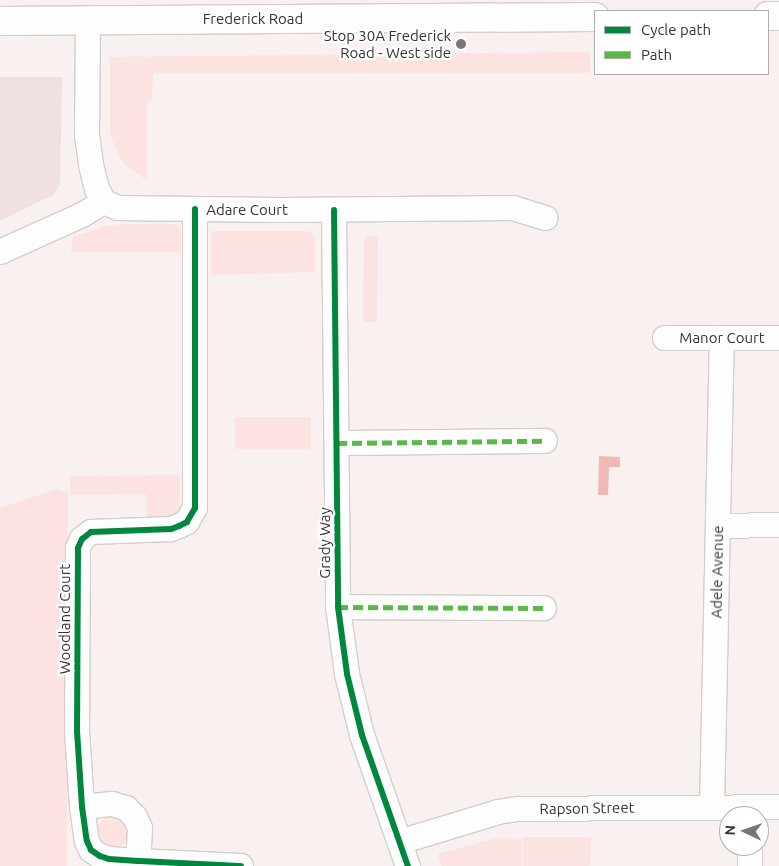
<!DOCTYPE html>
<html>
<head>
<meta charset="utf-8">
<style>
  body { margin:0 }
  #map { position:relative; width:779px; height:866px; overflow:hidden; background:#f9f0f0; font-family:Ubuntu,sans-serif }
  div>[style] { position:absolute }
  .built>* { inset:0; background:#f0e0df }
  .green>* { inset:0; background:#fce2e1 }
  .round { border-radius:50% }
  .water>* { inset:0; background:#f0b9b7 }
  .roads { filter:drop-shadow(1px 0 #d4cdcd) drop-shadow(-1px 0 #d4cdcd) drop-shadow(0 1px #d4cdcd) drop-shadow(0 -1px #d4cdcd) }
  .street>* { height:24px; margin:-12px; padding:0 12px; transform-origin:12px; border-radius:12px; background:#fefdfd }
  .secondary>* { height:28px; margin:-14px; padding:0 14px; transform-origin:14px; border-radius:14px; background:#fefdfd }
  .quiet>* { height:5px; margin-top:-2.5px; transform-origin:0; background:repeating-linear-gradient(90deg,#58b947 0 10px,transparent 0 15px) }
  .cycleway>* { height:6px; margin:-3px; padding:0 3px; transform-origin:3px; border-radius:3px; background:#00873e }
  .dots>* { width:14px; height:14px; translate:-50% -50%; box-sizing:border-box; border:2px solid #fff; border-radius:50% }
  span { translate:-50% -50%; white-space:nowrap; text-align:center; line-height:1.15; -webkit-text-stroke:4.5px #fff; paint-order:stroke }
  .street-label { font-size:15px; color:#383231 }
  .poi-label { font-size:15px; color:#383231 }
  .right { translate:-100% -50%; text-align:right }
  .legend { position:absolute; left:594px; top:10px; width:175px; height:65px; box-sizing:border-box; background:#fff; border:1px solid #afadad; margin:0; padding:6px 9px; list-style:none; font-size:15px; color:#383231 }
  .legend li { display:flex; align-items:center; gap:10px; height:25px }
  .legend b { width:25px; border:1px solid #afadad }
  .north { position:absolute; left:719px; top:806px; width:50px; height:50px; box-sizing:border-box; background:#fff; border:1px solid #afadad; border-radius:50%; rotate:273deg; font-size:14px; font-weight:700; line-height:20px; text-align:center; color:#383231 }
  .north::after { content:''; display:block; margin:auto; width:18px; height:22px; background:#7c7474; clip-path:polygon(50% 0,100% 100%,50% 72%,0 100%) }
</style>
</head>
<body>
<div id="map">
  <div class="built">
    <div style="clip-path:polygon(0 77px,62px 77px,60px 185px,53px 195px,0 221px)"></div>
  </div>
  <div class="green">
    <div style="clip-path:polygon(590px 52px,590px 73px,153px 73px,152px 100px,147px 100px,147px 180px,129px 168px,120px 159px,110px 134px,110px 57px)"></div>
    <div style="clip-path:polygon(125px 224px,175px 224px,181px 229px,181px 252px,71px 252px,73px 237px,105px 226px)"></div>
    <div style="clip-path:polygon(211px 231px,310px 231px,315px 238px,315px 272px,211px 275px)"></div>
    <div style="clip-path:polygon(367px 236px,378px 236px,377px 322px,363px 322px,364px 240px)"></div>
    <div style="clip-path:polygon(235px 417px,311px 417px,311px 449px,235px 449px)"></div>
    <div style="clip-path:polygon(180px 475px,180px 510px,172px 518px,147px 518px,146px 494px,70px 495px,70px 476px)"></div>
    <div style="clip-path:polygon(57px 489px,68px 493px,67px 866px,0 866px,0 508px)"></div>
    <div class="round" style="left:97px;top:816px;width:32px;height:32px"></div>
    <div style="clip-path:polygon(523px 837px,591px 837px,590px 866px,523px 866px)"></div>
    <div style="clip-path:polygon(498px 838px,522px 839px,522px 866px,441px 866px,438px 854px)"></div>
  </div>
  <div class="water">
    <div style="clip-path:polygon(599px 456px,620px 457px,620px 467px,609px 467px,608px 495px,598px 495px)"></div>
  </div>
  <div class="roads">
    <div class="street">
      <div style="left:88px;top:20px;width:115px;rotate:90.5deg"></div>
      <div style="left:87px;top:135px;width:30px;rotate:82deg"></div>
      <div style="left:91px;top:165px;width:25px;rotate:76deg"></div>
      <div style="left:97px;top:189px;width:15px;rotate:62deg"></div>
      <div style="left:104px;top:202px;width:15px;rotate:23deg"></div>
      <div style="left:118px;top:208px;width:160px;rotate:0.7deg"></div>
      <div style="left:278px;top:210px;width:235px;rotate:-0.5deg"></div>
      <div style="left:513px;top:208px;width:34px;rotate:17deg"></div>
      <div style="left:195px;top:209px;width:299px;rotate:90deg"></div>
      <div style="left:195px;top:508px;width:16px;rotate:120deg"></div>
      <div style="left:187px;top:522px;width:9px;rotate:153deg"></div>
      <div style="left:179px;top:526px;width:9px;rotate:159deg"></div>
      <div style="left:171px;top:529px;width:80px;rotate:177.9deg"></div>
      <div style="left:91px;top:532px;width:11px;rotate:142deg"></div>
      <div style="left:82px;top:539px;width:10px;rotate:114deg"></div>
      <div style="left:78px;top:548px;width:183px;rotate:90.3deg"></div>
      <div style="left:77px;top:731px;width:76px;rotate:86.2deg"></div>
      <div style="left:82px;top:807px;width:34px;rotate:82deg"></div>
      <div style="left:87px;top:841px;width:10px;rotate:66deg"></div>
      <div style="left:91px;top:850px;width:11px;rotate:34deg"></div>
      <div style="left:100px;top:856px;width:9px;rotate:18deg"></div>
      <div style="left:109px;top:859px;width:29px;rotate:4deg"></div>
      <div style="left:138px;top:861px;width:103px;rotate:2.8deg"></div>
      <div style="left:334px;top:210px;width:397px;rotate:89.4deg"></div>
      <div style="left:338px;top:607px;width:68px;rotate:82.3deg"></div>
      <div style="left:347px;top:674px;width:63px;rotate:76.2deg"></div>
      <div style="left:362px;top:735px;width:139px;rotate:70.7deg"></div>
      <div style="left:0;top:252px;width:90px;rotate:-24.3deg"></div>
      <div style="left:82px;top:215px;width:26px;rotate:-31deg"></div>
      <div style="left:665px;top:338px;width:114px"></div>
      <div style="left:337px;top:443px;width:208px;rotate:-0.6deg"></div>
      <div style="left:718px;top:526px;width:61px;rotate:-0.9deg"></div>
      <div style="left:338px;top:607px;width:206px;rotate:0.3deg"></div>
      <div style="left:82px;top:807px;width:30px;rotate:-6deg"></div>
      <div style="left:112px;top:804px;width:15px;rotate:16deg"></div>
      <div style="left:126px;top:808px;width:13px;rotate:45deg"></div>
      <div style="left:135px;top:817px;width:12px;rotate:66deg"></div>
      <div style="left:140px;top:828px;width:33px;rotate:93deg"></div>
      <div style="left:712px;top:807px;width:469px;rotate:-88.8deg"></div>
      <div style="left:400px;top:842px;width:102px;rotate:-17deg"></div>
      <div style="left:498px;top:812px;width:20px;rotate:-9deg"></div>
      <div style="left:518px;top:809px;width:261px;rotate:-0.4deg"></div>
      <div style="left:750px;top:866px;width:20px;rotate:-90deg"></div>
    </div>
    <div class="secondary">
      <div style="left:768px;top:16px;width:11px"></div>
      <div style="left:0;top:21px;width:595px;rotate:-0.39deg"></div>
    </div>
  </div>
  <div class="quiet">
    <div style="left:337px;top:443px;width:208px;rotate:-0.6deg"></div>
    <div style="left:338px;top:607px;width:206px;rotate:0.3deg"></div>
  </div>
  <div class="cycleway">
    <div style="left:195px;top:209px;width:299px;rotate:90deg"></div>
    <div style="left:195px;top:508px;width:16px;rotate:120deg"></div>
    <div style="left:187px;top:522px;width:9px;rotate:153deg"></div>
    <div style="left:179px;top:526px;width:9px;rotate:159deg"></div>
    <div style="left:171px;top:529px;width:80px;rotate:177.9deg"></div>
    <div style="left:91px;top:532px;width:11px;rotate:142deg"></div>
    <div style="left:82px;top:539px;width:10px;rotate:114deg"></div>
    <div style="left:78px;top:548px;width:183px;rotate:90.3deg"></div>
    <div style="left:77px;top:731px;width:76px;rotate:86.2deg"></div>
    <div style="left:82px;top:807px;width:34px;rotate:82deg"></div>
    <div style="left:87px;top:841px;width:10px;rotate:66deg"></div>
    <div style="left:91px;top:850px;width:11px;rotate:34deg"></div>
    <div style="left:100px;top:856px;width:9px;rotate:18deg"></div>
    <div style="left:109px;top:859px;width:29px;rotate:4deg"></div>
    <div style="left:138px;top:861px;width:103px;rotate:2.8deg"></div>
    <div style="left:334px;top:210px;width:397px;rotate:89.4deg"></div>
    <div style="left:338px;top:607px;width:68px;rotate:82.3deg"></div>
    <div style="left:347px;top:674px;width:63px;rotate:76.2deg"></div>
    <div style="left:362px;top:735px;width:139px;rotate:70.7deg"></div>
  </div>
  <div class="dots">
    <div style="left:461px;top:44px;background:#7c7474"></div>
  </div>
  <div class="street-label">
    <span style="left:253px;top:19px">Frederick Road</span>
    <span style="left:247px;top:210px">Adare Court</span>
    <span style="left:722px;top:338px">Manor Court</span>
    <span style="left:325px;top:543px;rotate:-90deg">Grady Way</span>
    <span style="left:717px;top:572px;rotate:-89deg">Adele Avenue</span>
    <span style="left:65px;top:619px;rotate:-90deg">Woodland Court</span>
    <span style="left:587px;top:808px;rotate:-1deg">Rapson Street</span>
  </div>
  <div class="poi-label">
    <span class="right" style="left:451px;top:44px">Stop 30A Frederick<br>Road - West side</span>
  </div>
  <ul class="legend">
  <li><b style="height:6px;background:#00873e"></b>Cycle path</li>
  <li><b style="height:6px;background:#58b947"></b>Path</li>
  </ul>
  <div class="north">N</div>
</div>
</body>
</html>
